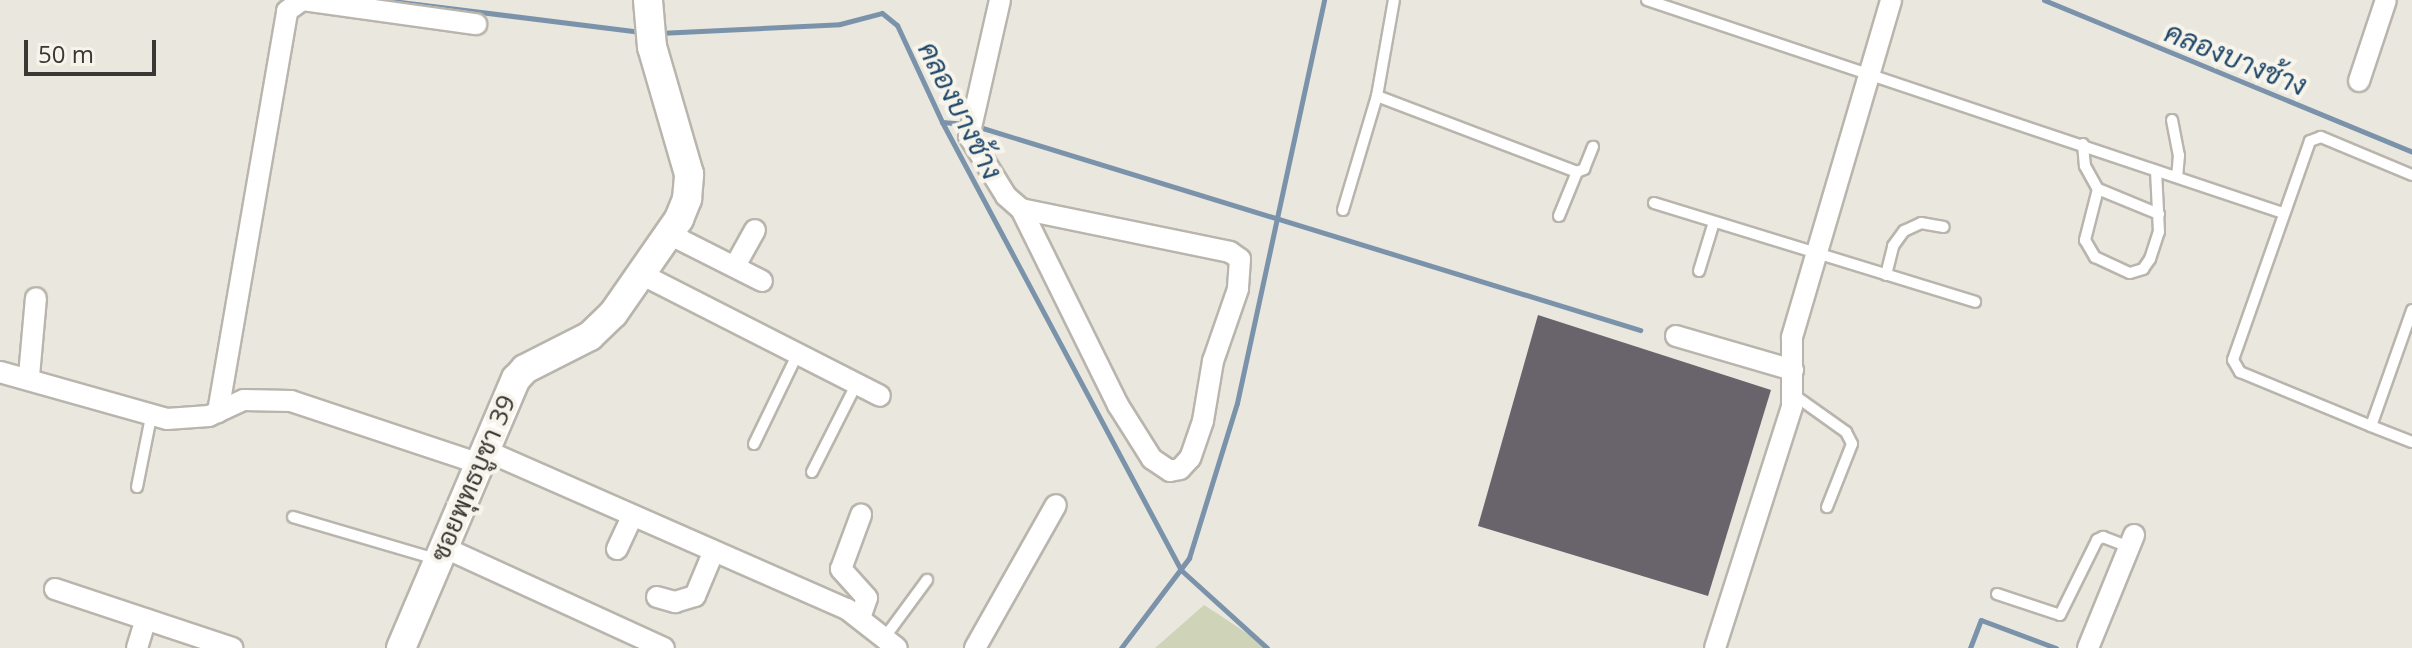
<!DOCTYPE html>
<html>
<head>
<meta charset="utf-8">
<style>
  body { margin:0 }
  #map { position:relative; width:2412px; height:648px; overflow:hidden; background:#eae7de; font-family:"Open Sans",Sarabun,sans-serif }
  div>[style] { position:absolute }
  .green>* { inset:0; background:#cfd4b8 }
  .stream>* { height:5px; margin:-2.5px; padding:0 2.5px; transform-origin:2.5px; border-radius:2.5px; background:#7a93aa }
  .building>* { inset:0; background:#69646b }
  .roads { filter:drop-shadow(2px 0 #b9b5ad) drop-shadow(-2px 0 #b9b5ad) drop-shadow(0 2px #b9b5ad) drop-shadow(0 -2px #b9b5ad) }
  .lane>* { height:10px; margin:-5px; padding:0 5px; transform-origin:5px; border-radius:5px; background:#fff }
  .street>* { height:20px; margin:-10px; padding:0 10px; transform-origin:10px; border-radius:10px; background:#fff }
  .secondary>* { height:28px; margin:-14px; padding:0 14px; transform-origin:14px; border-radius:14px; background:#fff }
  span { translate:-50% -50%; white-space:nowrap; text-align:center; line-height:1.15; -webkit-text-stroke:8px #f7f4eb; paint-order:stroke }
  .street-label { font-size:26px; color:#393835 }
  .water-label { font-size:28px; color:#1f486a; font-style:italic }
  .scale { position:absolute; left:24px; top:40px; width:132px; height:36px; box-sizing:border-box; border:4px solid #393835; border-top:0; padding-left:10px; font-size:24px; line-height:28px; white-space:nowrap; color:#393835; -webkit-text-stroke:6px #f7f4eb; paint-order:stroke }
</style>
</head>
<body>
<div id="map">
  <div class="green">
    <div style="clip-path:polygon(1204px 605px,1218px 614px,1269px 648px,1155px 648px)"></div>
  </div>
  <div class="stream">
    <div style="left:384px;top:0;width:259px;rotate:7.1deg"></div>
    <div style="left:2044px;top:0;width:398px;rotate:22.4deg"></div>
    <div style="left:659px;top:33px;width:181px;rotate:-2.8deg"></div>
    <div style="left:840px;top:24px;width:43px;rotate:-14.7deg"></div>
    <div style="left:882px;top:13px;width:19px;rotate:39deg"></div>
    <div style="left:897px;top:25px;width:107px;rotate:65.1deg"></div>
    <div style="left:942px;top:122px;width:508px;rotate:61.92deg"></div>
    <div style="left:1181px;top:570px;width:116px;rotate:42.2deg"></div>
    <div style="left:942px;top:122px;width:24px;rotate:5deg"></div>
    <div style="left:976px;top:126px;width:695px;rotate:17.08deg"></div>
    <div style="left:1121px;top:648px;width:113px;rotate:-52.9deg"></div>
    <div style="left:1189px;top:558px;width:162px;rotate:-72.8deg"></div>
    <div style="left:1237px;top:403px;width:412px;rotate:-77.8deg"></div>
    <div style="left:1970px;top:648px;width:30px;rotate:-69deg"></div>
    <div style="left:1981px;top:620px;width:80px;rotate:20.5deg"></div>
  </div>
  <div class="building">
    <div style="clip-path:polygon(1538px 315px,1771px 390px,1708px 596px,1478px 526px)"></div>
  </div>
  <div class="roads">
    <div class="lane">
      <div style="left:1647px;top:0;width:671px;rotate:18.52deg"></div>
      <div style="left:1377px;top:96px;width:214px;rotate:20.8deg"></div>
      <div style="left:1577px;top:172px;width:8px;rotate:-23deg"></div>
      <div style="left:1584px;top:169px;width:24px;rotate:-68deg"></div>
      <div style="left:2172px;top:120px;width:36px;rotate:79deg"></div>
      <div style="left:2179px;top:155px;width:22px;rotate:95deg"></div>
      <div style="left:2083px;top:144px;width:22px;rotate:85deg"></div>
      <div style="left:2085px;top:166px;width:26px;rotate:61deg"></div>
      <div style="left:2098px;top:189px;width:53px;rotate:104.3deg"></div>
      <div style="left:2085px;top:240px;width:20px;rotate:60deg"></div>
      <div style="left:2095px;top:257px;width:38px;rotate:25deg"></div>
      <div style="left:2130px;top:273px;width:14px;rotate:-17deg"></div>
      <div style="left:2143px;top:269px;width:12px;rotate:-55deg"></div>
      <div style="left:2150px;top:259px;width:28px;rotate:-72deg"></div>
      <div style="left:2159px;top:232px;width:61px;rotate:-92.8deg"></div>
      <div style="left:2412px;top:175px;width:99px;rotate:-157.3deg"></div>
      <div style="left:2321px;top:137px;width:12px;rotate:160deg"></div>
      <div style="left:2310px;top:141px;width:232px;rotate:109.4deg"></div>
      <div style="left:2233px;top:360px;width:14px;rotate:60deg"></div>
      <div style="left:2240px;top:372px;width:142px;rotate:22.4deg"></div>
      <div style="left:2371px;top:426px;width:123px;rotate:-70.5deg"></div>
      <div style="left:2098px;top:189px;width:66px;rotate:22.3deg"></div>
      <div style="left:1654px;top:203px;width:336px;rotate:17.1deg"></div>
      <div style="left:1343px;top:210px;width:119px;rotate:-73.4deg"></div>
      <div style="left:1377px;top:96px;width:97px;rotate:-80deg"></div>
      <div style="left:1559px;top:216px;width:48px;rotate:-67.8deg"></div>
      <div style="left:1699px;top:271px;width:51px;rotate:-73deg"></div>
      <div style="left:1886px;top:275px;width:30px;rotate:-76deg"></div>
      <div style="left:1893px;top:246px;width:19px;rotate:-54deg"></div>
      <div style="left:1904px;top:231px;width:19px;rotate:-25deg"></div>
      <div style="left:1921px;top:223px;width:23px;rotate:10deg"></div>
      <div style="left:1794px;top:395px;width:64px;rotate:35.4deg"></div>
      <div style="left:1846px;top:432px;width:13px;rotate:63deg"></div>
      <div style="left:1852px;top:444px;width:68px;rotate:111.6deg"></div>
      <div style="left:2371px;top:426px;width:44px;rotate:21.3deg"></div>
      <div style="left:754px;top:444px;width:101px;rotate:-64.2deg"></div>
      <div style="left:812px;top:472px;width:100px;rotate:-63.2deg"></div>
      <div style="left:137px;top:487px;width:71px;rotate:-78.7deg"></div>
      <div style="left:293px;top:517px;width:149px;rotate:16.4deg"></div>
      <div style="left:1997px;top:594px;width:66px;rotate:18.4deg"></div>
      <div style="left:2060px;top:615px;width:84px;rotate:-63.7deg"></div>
      <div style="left:2097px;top:540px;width:7px;rotate:-27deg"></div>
      <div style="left:2103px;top:537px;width:28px;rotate:21deg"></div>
      <div style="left:885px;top:637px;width:71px;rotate:-53.6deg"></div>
    </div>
    <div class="street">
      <div style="left:1000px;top:0;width:139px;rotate:102.8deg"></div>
      <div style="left:969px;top:136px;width:70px;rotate:58.3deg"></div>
      <div style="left:1006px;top:196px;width:20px;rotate:41deg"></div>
      <div style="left:1021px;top:209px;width:213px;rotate:11.6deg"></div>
      <div style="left:1230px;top:252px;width:12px;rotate:35deg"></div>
      <div style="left:1240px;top:259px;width:30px;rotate:94deg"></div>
      <div style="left:1238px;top:289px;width:76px;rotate:109.1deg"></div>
      <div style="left:1213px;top:361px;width:61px;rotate:99.5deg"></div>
      <div style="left:1203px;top:421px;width:39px;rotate:109deg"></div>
      <div style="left:1190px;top:458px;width:15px;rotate:132deg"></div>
      <div style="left:1180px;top:469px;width:10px;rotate:169deg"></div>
      <div style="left:1170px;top:471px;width:22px;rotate:-146deg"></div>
      <div style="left:1152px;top:459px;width:64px;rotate:-122.2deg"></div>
      <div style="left:1118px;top:405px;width:219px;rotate:-116.3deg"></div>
      <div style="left:2359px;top:81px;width:85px;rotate:-71.6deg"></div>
      <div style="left:669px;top:234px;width:104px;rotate:26.8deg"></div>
      <div style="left:735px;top:266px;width:41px;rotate:-60.9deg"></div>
      <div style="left:641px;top:274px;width:268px;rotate:27deg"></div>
      <div style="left:1676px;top:336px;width:122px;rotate:16.2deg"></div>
      <div style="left:0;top:372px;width:173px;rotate:15.7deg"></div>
      <div style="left:167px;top:419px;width:42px;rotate:-4.1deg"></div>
      <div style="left:209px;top:416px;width:38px;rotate:-25deg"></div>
      <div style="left:244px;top:400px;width:47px;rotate:1.2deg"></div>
      <div style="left:291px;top:401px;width:196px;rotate:18.4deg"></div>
      <div style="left:29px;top:376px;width:78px;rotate:-84.9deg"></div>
      <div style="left:218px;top:412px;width:407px;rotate:-80.2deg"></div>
      <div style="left:287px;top:11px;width:19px;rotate:-36deg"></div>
      <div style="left:302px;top:0;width:176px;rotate:7.9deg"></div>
      <div style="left:482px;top:449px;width:399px;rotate:23.7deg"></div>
      <div style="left:847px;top:609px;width:63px;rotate:38deg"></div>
      <div style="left:443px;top:547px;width:243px;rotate:24.6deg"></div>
      <div style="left:617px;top:549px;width:35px;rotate:-65deg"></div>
      <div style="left:55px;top:589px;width:187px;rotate:18.4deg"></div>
      <div style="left:657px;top:597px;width:19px;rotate:16deg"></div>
      <div style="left:675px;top:602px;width:21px;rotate:-17deg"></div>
      <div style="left:695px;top:596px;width:47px;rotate:-67.3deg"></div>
      <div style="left:860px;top:618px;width:21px;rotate:-71deg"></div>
      <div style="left:867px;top:598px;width:39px;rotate:-132deg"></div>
      <div style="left:841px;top:569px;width:58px;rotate:-69.7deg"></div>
      <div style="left:137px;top:648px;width:30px;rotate:-73deg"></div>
      <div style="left:975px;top:648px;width:164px;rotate:-60.5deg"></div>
      <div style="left:1715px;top:648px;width:254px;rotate:-72.3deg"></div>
      <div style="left:1792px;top:406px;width:69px;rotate:-90deg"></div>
      <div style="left:1792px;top:337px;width:351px;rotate:-73.6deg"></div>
      <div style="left:2088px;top:648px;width:122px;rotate:-67.8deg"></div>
    </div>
    <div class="secondary">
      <div style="left:401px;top:648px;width:293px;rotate:-66.9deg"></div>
      <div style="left:516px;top:379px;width:13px;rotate:-48deg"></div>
      <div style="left:525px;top:369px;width:73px;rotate:-26.9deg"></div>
      <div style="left:590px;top:336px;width:32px;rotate:-44deg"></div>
      <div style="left:613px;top:314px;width:116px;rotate:-55.2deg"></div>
      <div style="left:679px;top:219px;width:22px;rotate:-68deg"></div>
      <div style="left:687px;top:199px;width:25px;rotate:-85deg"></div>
      <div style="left:689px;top:174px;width:132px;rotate:-106.2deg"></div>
      <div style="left:652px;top:47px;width:47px;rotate:-94.9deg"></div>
    </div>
  </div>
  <div class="street-label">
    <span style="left:473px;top:478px;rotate:-67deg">ซอยพุทธบูชา 39</span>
  </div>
  <div class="water-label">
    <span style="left:2236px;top:58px;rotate:22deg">คลองบางช้าง</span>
    <span style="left:961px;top:110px;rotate:63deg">คลองบางช้าง</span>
  </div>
  <div class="scale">50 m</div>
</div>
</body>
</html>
